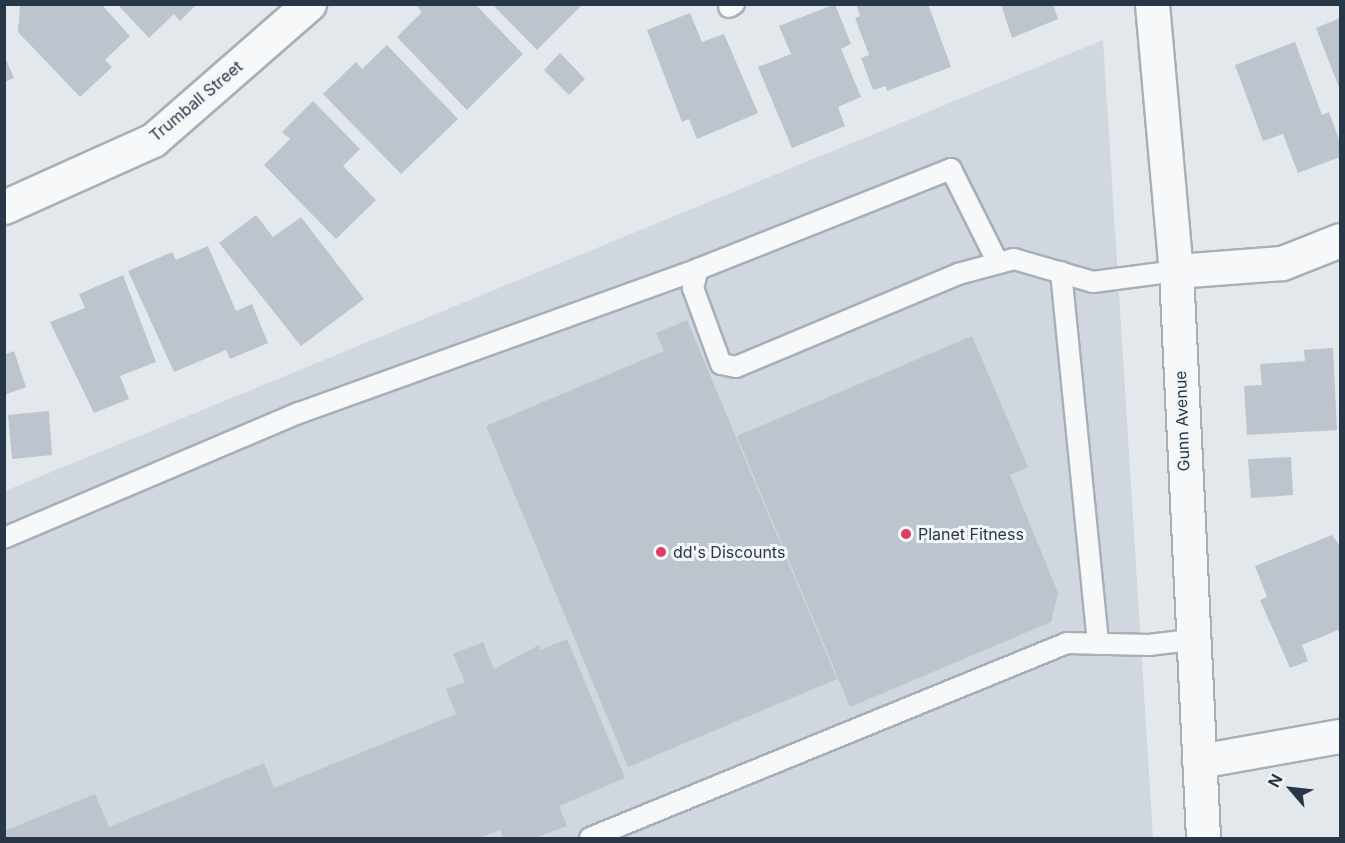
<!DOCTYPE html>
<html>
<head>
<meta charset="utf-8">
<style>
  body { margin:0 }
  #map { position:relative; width:1345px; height:843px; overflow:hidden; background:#e3e8ed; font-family:Inter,sans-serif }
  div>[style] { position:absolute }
  .built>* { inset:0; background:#d1d7df }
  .building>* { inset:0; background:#bcc4cd }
  .roads { filter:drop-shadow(2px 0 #a7afb8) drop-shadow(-2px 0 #a7afb8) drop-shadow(0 2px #a7afb8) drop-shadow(0 -2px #a7afb8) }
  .service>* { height:20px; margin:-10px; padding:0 10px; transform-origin:10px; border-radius:10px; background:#f6f8fa }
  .minor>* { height:33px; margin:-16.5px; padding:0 16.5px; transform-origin:16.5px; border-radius:16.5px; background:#f6f8fa }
  .tertiary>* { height:33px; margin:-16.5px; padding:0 16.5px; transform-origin:16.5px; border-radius:16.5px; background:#f6f8fa }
  .dots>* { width:16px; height:16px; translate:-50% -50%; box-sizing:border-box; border:3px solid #f3f6f9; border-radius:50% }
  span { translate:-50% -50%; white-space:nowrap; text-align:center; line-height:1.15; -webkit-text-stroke:6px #f3f6f9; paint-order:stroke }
  .street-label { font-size:16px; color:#283747 }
  .poi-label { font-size:16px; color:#283747 }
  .left { translate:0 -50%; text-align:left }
  .frame { position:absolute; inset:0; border:6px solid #283747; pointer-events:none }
  .north { position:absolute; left:1261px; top:759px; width:60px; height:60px; -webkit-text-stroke:4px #f3f6f9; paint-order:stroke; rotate:298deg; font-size:16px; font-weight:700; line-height:24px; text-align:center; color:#283747 }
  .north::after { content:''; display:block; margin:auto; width:21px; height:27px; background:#283747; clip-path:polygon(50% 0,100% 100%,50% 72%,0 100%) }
</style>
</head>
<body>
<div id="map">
  <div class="built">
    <div style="clip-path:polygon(1103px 40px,1153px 838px,5px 838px,5px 491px)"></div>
  </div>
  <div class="building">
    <div style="clip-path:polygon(20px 4px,101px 4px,130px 36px,105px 60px,112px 67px,80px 97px,18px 32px)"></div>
    <div style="clip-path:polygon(117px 4px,197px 4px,180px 21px,174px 14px,149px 38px)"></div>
    <div style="clip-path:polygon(415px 4px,475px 4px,523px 54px,467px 110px,397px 37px,422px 12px)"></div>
    <div style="clip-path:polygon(492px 4px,583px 4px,537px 50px)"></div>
    <div style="clip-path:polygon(835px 4px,851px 44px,841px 49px,861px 97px,838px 107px,845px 126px,792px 148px,758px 67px,791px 54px,779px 26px)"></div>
    <div style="clip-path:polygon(856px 4px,928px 4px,951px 67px,887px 91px,886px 86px,873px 90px,861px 58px,869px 55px,855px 18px,860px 16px)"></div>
    <div style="clip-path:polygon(1001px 4px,1053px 4px,1058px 19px,1012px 38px)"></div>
    <div style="clip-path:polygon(690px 13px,702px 42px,724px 34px,758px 113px,697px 139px,689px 119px,682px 122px,647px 30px)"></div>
    <div style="clip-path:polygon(1340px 18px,1340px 90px,1316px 28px)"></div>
    <div style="clip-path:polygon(1295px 42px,1322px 115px,1329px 112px,1340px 142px,1340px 157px,1298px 173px,1283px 134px,1263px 141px,1235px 65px)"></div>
    <div style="clip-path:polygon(387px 45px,458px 119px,401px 174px,323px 94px,356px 62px,362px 69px)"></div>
    <div style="clip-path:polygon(560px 53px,585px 79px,569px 95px,544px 70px)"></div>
    <div style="clip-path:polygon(4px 55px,14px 78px,4px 82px)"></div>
    <div style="clip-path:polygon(313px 101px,360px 149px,343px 166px,376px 200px,336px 239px,264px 165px,290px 139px,282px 132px)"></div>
    <div style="clip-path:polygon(256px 215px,273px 237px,301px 217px,364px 299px,301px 346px,219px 243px)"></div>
    <div style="clip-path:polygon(208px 246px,236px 311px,252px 304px,268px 343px,230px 359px,226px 350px,174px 372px,128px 271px,172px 252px,176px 260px)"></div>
    <div style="clip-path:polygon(123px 275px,156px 362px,120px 376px,129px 399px,94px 413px,50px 322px,85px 308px,79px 294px)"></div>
    <div style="clip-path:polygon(687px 320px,837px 679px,628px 767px,486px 426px,664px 351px,656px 333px)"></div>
    <div style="clip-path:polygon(972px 336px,1028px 467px,1010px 475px,1058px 593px,1051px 622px,850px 707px,737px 436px)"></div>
    <div style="clip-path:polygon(1333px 348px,1337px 430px,1247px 435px,1244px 386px,1262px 385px,1260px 364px,1305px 361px,1304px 350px)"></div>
    <div style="clip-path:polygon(14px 351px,26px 387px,4px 395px,4px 355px)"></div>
    <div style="clip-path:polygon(49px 411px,52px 455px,12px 459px,8px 415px)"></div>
    <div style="clip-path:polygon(1291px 457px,1293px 495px,1251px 498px,1248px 459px)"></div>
    <div style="clip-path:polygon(1332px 535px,1340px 546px,1340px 635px,1338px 630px,1302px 645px,1308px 661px,1290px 668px,1260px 600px,1267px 597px,1255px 566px)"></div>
    <div style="clip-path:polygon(567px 639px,625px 778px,559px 806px,567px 826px,535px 838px,503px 838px,500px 830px,480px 838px,4px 838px,4px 831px,95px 794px,109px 827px,264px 763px,274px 788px,456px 714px,446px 689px,465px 682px,453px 654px,483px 642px,494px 669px,539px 645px,540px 650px)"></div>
  </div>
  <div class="roads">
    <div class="service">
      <div style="left:729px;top:7px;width:6px;rotate:-31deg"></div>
      <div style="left:998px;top:263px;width:105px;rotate:-116.6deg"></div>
      <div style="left:951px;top:169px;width:272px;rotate:158.4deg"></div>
      <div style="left:698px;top:269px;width:20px;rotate:105deg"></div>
      <div style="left:693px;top:288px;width:81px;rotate:69.8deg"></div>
      <div style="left:721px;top:364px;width:15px;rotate:11deg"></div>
      <div style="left:736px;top:367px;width:241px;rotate:-22.7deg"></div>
      <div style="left:958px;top:274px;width:58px;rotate:-15deg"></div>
      <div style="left:1014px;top:259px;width:82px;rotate:16.2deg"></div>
      <div style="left:1093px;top:282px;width:84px;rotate:-7.5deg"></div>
      <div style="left:1061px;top:272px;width:374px;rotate:84.3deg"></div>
      <div style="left:4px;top:538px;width:320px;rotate:-23deg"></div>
      <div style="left:299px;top:413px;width:424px;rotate:-19.8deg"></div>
      <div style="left:590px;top:838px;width:515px;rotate:-22.23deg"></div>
      <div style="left:1067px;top:643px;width:82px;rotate:1.4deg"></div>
      <div style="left:1149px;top:645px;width:41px;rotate:-7deg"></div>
    </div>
    <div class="minor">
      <div style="left:4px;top:207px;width:163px;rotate:-24.2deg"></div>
      <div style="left:153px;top:140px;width:207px;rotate:-41.1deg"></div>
      <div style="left:1176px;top:271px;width:106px;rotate:-4.3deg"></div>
      <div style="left:1282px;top:263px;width:62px;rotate:-21.6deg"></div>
      <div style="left:1199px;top:761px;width:143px;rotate:-10.1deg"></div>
    </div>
    <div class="tertiary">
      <div style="left:1152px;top:4px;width:268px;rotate:84.9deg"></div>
      <div style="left:1176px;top:271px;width:568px;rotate:87.27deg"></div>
    </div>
  </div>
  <div class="dots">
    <div style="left:906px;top:534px;background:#de3c64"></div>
    <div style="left:661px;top:552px;background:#de3c64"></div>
  </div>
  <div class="street-label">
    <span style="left:196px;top:101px;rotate:-40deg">Trumball Street</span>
    <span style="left:1182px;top:421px;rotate:-92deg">Gunn Avenue</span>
  </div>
  <div class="poi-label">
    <span class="left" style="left:918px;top:534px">Planet Fitness</span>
    <span class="left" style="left:673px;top:552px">dd's Discounts</span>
  </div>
  <div class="frame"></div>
  <div class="north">N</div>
</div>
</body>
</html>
